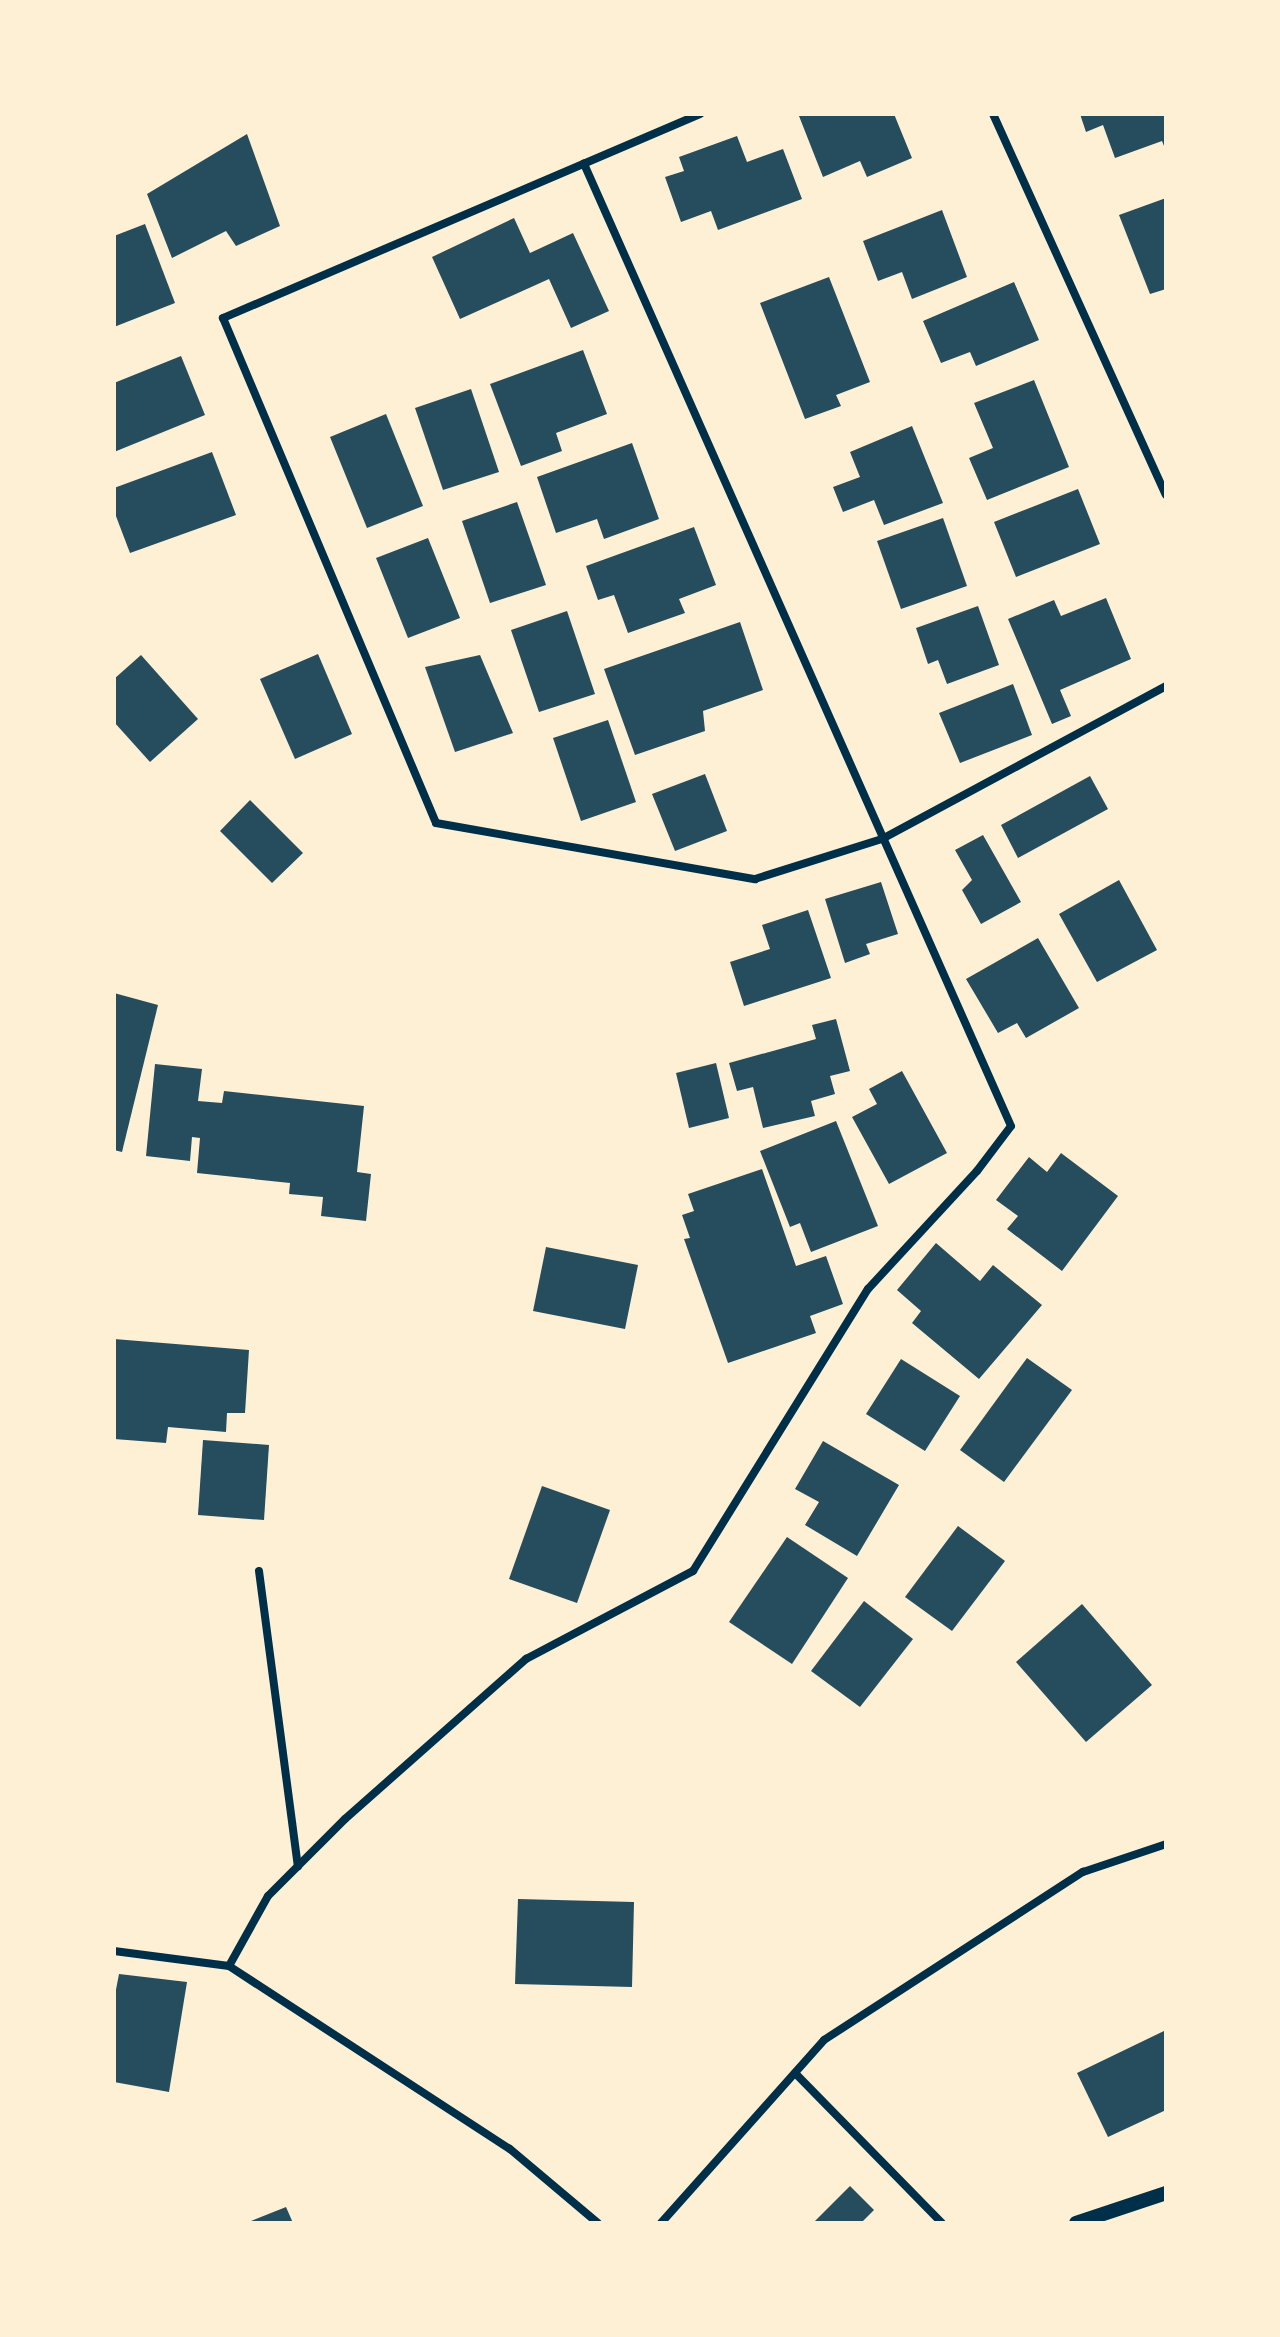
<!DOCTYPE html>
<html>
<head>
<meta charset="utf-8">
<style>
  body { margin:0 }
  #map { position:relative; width:1280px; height:2337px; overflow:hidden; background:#fdf0d5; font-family:Figtree,sans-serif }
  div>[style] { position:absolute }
  .building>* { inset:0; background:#264d5e }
  .minor>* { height:8px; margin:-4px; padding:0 4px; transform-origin:4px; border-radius:4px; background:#003049 }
  .tertiary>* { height:14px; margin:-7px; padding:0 7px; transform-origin:7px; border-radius:7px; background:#003049 }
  span { translate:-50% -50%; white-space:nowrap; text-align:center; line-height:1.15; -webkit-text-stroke:6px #fdf0d5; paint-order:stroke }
  .frame { position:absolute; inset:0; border:116px solid #fdf0d5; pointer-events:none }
</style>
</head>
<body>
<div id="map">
  <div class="building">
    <div style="clip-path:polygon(803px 114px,894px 114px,912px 158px,867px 177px,860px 161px,823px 177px,799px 116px)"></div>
    <div style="clip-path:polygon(1080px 114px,1166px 114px,1166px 151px,1162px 141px,1115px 158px,1103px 125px,1086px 132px)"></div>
    <div style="clip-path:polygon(247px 134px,280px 226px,236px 246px,226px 231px,172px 258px,147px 194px)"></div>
    <div style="clip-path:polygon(737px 136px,747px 162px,783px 149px,802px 199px,718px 230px,711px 211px,681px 222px,665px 177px,684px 171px,679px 157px)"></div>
    <div style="clip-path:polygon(1166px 198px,1166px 289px,1150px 294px,1119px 215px)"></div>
    <div style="clip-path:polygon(942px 210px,967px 277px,912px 299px,902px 272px,878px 281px,863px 241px)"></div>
    <div style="clip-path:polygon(514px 218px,530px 253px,573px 233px,609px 311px,571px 328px,549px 279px,460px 319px,432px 257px)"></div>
    <div style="clip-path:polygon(145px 224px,175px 303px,114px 327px,114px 236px)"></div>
    <div style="clip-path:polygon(829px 277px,870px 382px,836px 395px,841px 406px,805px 419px,760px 303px)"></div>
    <div style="clip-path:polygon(1014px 282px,1039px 340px,976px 366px,970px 352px,941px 363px,923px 321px)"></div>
    <div style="clip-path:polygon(583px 350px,607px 414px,556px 433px,562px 451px,521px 466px,490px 384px)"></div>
    <div style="clip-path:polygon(181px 356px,205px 415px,114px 452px,114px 383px)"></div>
    <div style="clip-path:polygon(1034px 380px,1069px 467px,987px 500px,969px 458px,993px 448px,974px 403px)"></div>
    <div style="clip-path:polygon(471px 389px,499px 472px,443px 490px,415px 408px)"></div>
    <div style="clip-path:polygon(386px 414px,423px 506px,367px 528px,330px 437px)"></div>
    <div style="clip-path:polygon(912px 426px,943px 503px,884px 525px,874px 500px,843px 512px,833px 487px,860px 477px,850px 452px)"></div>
    <div style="clip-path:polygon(632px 443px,659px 519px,604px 539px,597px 519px,556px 533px,537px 477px)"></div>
    <div style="clip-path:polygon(212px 452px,236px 515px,130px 553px,114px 511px,114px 488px)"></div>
    <div style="clip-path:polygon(1078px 489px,1100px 544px,1016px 577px,994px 522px)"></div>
    <div style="clip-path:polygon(517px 502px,546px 585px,490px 603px,462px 521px)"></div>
    <div style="clip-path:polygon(943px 518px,967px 586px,901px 609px,877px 541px)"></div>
    <div style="clip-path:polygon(694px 527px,716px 585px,679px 599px,685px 613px,628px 633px,614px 595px,598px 600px,586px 566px)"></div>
    <div style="clip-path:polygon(428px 538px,460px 618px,408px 638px,376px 558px)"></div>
    <div style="clip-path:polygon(1106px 598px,1131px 659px,1060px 690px,1071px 716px,1052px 724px,1008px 619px,1054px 600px,1061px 616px)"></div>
    <div style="clip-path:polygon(978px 606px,999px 665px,947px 684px,938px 660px,928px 664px,916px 628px)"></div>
    <div style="clip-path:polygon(567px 611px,595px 694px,539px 712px,511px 630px)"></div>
    <div style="clip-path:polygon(740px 622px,763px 690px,703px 711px,705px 731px,635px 755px,604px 669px)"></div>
    <div style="clip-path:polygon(318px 654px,352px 734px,295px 759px,260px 679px)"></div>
    <div style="clip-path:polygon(141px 655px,198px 719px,150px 762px,114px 722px,114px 679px)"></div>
    <div style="clip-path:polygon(480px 655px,513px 733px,455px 752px,425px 667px)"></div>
    <div style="clip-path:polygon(1013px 684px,1032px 735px,960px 763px,939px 713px)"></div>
    <div style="clip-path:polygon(608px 720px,636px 802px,581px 821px,553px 738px)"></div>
    <div style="clip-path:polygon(705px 774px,727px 831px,675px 851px,652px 794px)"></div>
    <div style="clip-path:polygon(1090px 776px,1108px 809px,1018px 858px,1001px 825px)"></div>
    <div style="clip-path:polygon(250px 800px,303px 853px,272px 883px,220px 831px)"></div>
    <div style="clip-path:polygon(983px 835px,1021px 902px,981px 924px,962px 890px,972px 880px,955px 850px)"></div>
    <div style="clip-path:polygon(1119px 880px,1157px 950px,1097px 982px,1059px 914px)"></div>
    <div style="clip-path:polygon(881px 882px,898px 934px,866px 944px,870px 954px,845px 963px,825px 899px)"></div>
    <div style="clip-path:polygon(808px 910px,831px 978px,744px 1006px,730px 962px,770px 949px,762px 925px)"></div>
    <div style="clip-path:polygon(1038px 938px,1079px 1008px,1026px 1038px,1017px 1023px,998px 1033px,966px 979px)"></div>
    <div style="clip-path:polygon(114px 993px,158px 1005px,122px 1152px,114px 1150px)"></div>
    <div style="clip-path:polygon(836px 1019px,850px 1071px,830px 1076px,835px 1094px,811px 1101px,815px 1116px,763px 1128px,753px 1087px,737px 1091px,729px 1063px,816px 1039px,812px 1025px)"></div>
    <div style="clip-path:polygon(716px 1063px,729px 1118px,689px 1128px,676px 1073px)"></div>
    <div style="clip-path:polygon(155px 1064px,202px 1069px,198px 1101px,222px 1103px,224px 1091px,364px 1106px,357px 1172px,371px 1174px,366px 1221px,321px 1216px,323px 1197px,289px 1194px,290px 1183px,197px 1173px,200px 1138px,192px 1137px,190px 1161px,146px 1156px)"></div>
    <div style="clip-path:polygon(902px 1071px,947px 1153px,889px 1184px,852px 1117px,877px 1104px,869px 1089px)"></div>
    <div style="clip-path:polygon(836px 1121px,878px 1226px,811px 1252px,800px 1223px,790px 1227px,760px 1151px)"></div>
    <div style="clip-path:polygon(1061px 1153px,1118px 1196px,1062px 1271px,1007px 1229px,1018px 1216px,996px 1200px,1029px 1157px,1047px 1172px)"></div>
    <div style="clip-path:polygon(762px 1169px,796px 1266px,826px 1256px,843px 1304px,810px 1316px,816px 1333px,728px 1363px,684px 1239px,690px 1238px,682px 1215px,694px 1211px,688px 1194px)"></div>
    <div style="clip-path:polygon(936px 1243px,980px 1281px,993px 1265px,1042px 1305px,979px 1379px,912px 1323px,921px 1311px,897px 1290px)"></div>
    <div style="clip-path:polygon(546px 1247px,638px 1265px,625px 1329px,533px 1311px)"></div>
    <div style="clip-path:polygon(114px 1339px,249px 1350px,245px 1413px,227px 1413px,226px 1432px,168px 1427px,166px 1443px,114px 1439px)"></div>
    <div style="clip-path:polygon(1027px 1358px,1072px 1390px,1004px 1482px,960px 1450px)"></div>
    <div style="clip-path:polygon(901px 1359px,960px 1396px,925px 1451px,866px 1414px)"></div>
    <div style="clip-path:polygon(203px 1440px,269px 1445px,264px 1520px,198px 1515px)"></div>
    <div style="clip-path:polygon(823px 1441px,899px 1485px,857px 1556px,805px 1525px,819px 1502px,795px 1489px)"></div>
    <div style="clip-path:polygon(542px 1486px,610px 1510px,577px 1603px,509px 1579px)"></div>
    <div style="clip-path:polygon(958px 1526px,1005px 1561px,952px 1631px,905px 1597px)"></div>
    <div style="clip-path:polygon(787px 1537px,848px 1578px,792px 1664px,729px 1622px)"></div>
    <div style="clip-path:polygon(864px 1601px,913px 1639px,860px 1707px,811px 1671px)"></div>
    <div style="clip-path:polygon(1082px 1604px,1152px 1685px,1086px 1742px,1016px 1662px)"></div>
    <div style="clip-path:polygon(518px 1899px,634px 1902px,632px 1987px,515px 1984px)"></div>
    <div style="clip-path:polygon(119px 1974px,187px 1982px,169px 2092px,114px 2082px,114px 2000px)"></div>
    <div style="clip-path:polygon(1166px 2030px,1166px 2110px,1108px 2137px,1077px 2073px)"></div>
    <div style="clip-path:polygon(850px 2186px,874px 2210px,861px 2223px,813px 2223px)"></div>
    <div style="clip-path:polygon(286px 2207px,293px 2223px,246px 2223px)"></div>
  </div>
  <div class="minor">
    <div style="left:700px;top:114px;width:519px;rotate:156.84deg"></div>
    <div style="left:223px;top:318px;width:548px;rotate:67.13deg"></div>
    <div style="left:436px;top:823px;width:324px;rotate:10deg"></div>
    <div style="left:755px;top:879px;width:133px;rotate:-17.5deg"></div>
    <div style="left:882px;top:839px;width:323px;rotate:-28.3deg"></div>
    <div style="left:993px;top:114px;width:418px;rotate:65.6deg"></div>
    <div style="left:259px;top:1571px;width:298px;rotate:82.5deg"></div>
    <div style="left:114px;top:1951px;width:116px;rotate:7.4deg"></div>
    <div style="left:229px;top:1966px;width:335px;rotate:33.1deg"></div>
    <div style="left:510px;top:2149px;width:115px;rotate:40.1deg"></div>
    <div style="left:229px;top:1966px;width:80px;rotate:-60.9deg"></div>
    <div style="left:268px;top:1896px;width:109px;rotate:-45deg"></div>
    <div style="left:345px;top:1819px;width:242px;rotate:-41.5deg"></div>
    <div style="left:526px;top:1659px;width:189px;rotate:-27.8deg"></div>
    <div style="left:693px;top:1571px;width:332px;rotate:-58.2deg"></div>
    <div style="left:868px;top:1289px;width:161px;rotate:-47.3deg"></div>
    <div style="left:977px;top:1171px;width:56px;rotate:-52.9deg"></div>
    <div style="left:1011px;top:1126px;width:1053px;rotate:-113.93deg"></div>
    <div style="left:795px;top:2073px;width:210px;rotate:45.6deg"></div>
    <div style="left:661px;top:2223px;width:245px;rotate:-48.3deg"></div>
    <div style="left:824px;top:2040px;width:309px;rotate:-33deg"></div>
    <div style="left:1083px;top:1872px;width:88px;rotate:-18.6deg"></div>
  </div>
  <div class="tertiary">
    <div style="left:1076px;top:2223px;width:95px;rotate:-18.4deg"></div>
  </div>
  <div class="frame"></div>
</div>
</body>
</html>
